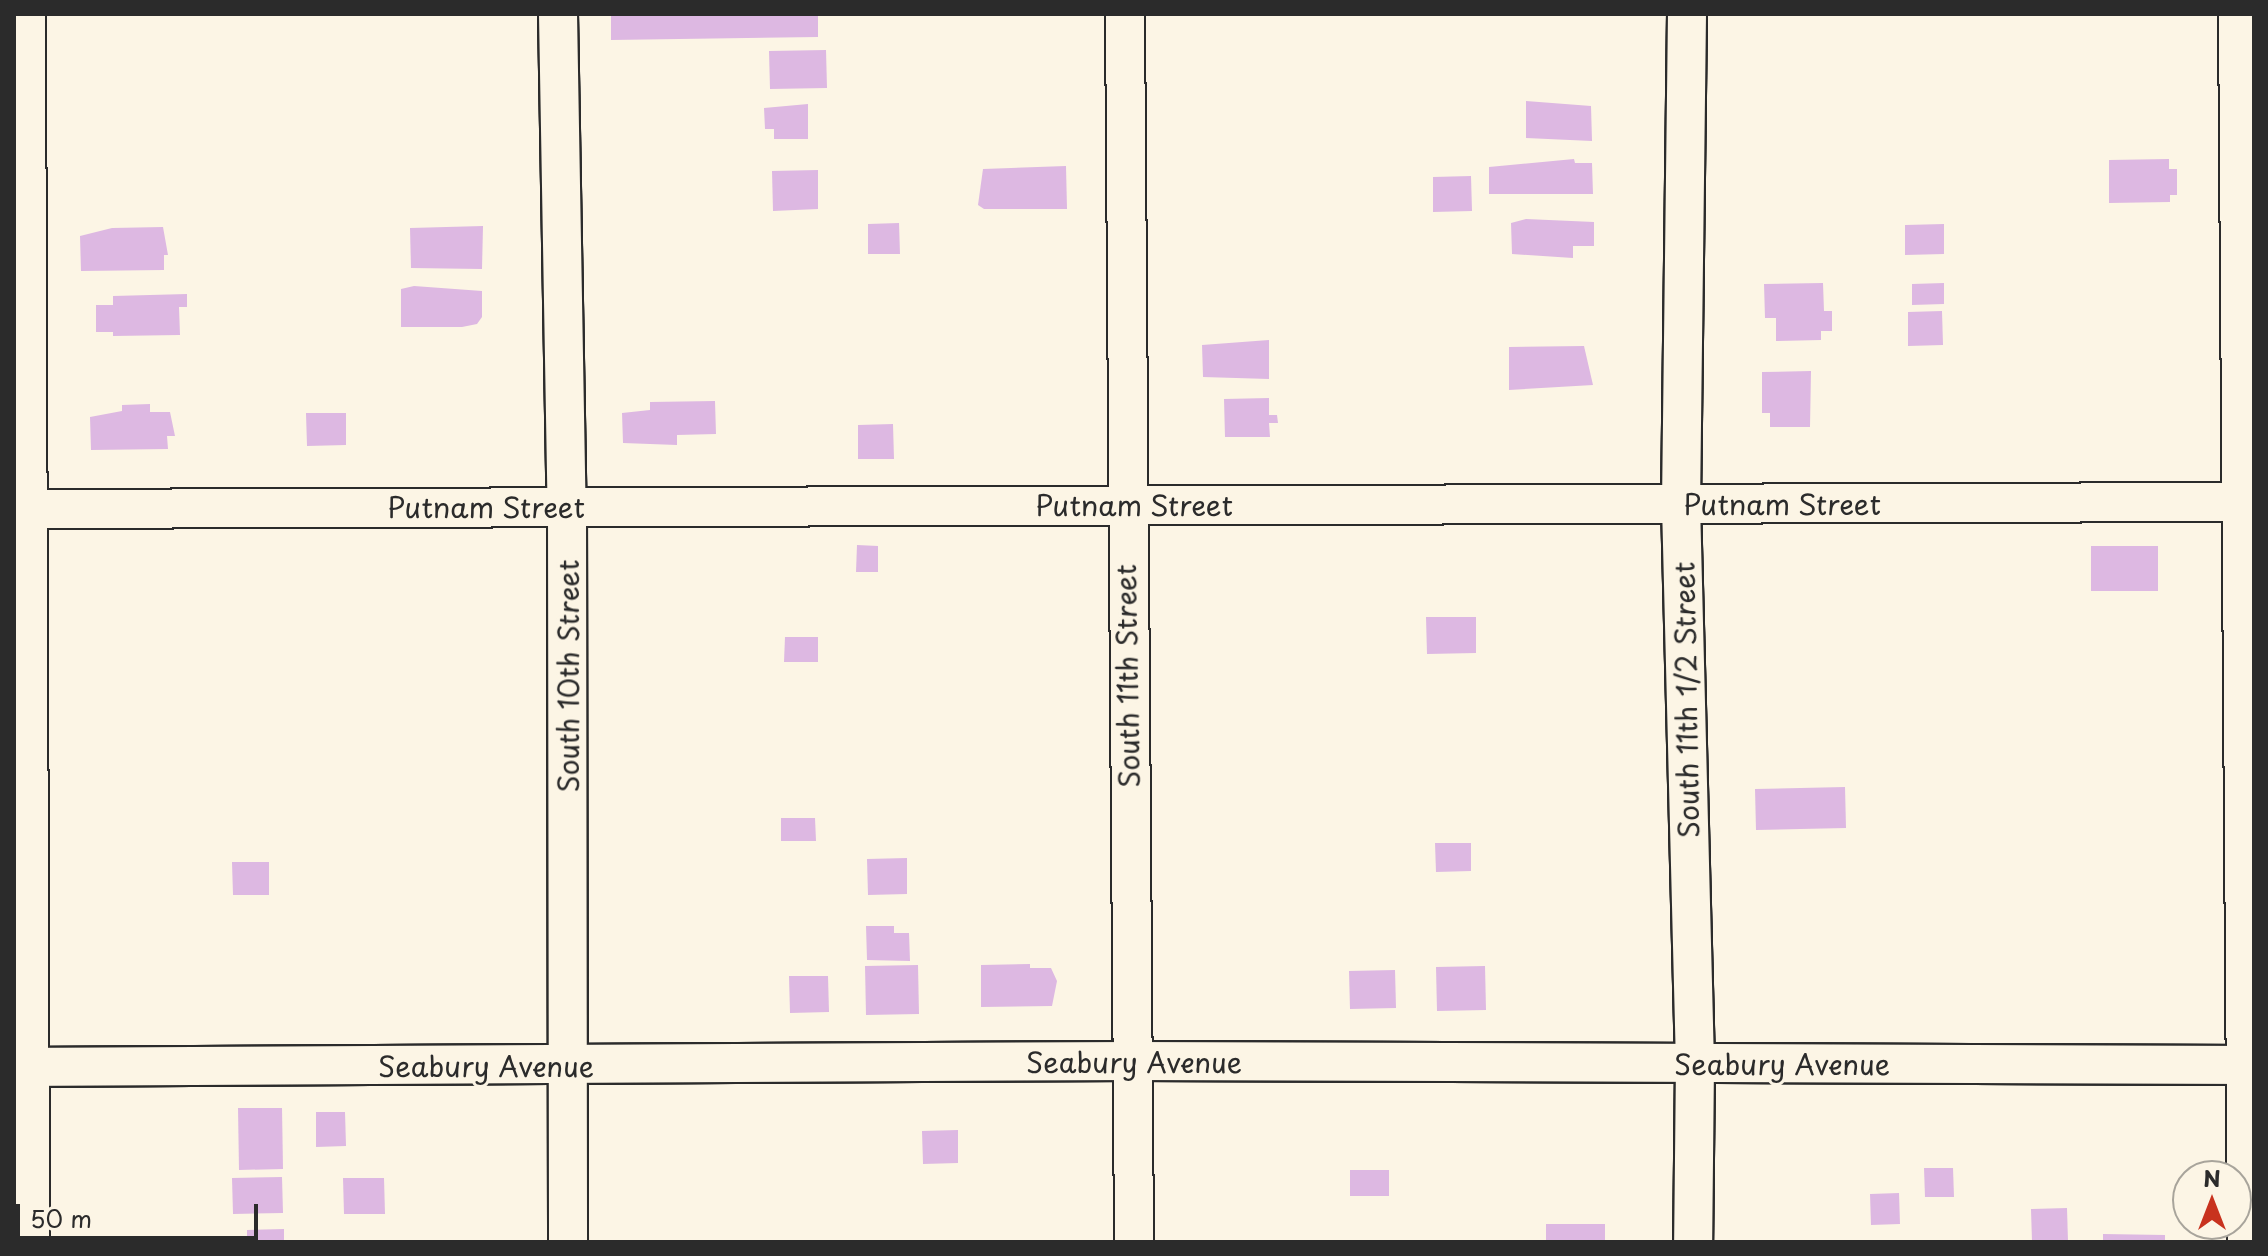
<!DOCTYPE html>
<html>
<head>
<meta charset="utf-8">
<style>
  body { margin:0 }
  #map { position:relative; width:2268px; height:1256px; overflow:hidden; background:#fcf5e5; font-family:"Playpen Sans",sans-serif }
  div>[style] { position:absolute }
  .building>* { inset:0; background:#ddb8e2 }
  .roads { filter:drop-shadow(2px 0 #2b2b2b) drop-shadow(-2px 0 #2b2b2b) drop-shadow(0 2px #2b2b2b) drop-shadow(0 -2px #2b2b2b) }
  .minor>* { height:38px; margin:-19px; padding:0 19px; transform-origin:19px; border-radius:19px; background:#fcf5e5 }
  .tertiary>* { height:44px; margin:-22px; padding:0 22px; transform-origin:22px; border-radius:22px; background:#fcf5e5 }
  span { translate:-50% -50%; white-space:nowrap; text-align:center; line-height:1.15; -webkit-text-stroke:6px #fcf5e5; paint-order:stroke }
  .street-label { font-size:28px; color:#2b2b2b }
  .frame { position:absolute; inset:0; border:16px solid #2b2b2b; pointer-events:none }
  .north { position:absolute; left:2172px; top:1160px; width:80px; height:80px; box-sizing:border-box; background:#fcf5e5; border:2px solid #a8a49b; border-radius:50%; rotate:0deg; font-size:22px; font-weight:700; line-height:32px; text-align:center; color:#2b2b2b }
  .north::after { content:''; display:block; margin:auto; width:28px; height:36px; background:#c8321e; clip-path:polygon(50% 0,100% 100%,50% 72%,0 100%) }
  .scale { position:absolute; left:16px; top:1204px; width:242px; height:36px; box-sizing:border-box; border:4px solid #2b2b2b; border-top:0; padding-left:10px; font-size:24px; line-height:28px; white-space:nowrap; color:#2b2b2b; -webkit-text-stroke:6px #fcf5e5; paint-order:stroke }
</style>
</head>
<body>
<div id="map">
  <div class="building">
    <div style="clip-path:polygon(611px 14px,818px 14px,818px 37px,611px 40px)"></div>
    <div style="clip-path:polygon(826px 50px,827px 88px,770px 89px,769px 51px)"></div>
    <div style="clip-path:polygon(1526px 101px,1591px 106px,1592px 141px,1526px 138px)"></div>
    <div style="clip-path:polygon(808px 104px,808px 139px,774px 139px,774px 129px,765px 129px,764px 108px)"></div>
    <div style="clip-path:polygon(1574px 159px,1575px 163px,1592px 163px,1593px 194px,1489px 194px,1489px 167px)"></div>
    <div style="clip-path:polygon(2169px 159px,2169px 169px,2177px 169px,2177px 195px,2170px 195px,2170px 202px,2109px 203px,2109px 160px)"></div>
    <div style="clip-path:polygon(1066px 166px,1067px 209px,984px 209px,978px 205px,983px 169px)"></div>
    <div style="clip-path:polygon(818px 170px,818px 209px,773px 211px,772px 171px)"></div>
    <div style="clip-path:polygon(1471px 176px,1472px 211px,1433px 212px,1433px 177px)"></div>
    <div style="clip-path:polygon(1526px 219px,1594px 222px,1594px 246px,1573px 246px,1573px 258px,1512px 254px,1511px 223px)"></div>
    <div style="clip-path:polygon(899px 223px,900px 254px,868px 254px,868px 224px)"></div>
    <div style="clip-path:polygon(1944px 224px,1944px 254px,1905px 255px,1905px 225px)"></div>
    <div style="clip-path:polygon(483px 226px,482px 269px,411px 268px,410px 228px)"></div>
    <div style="clip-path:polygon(163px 227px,168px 255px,164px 255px,164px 270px,81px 271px,80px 236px,112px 228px)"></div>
    <div style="clip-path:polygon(1823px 283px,1824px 311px,1832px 311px,1832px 331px,1821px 331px,1821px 340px,1776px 341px,1776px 318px,1765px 318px,1764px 284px)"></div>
    <div style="clip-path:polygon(1944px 283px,1944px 304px,1912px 305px,1912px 284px)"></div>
    <div style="clip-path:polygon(414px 286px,482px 291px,482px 317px,477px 324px,462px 327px,401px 327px,401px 289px)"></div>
    <div style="clip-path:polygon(187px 294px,187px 307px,179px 307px,180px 335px,113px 336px,113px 332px,96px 332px,96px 305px,113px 305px,113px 296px)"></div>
    <div style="clip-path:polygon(1942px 311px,1943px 345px,1908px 346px,1908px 312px)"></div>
    <div style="clip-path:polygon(1269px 340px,1269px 379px,1203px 377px,1202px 345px)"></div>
    <div style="clip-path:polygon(1584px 346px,1593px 385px,1509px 390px,1509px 347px)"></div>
    <div style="clip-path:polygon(1811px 371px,1810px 427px,1770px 427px,1770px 413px,1762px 413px,1762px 372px)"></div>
    <div style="clip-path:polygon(1269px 398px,1269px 415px,1277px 415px,1278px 423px,1269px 423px,1270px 437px,1225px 437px,1224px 399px)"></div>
    <div style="clip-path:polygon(715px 401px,716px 434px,677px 435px,677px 445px,623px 443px,622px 413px,650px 410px,650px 402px)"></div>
    <div style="clip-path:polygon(150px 404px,150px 412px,170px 412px,175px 436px,167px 436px,168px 449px,91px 450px,90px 417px,122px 411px,122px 405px)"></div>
    <div style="clip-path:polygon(306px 413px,346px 413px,346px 445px,307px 446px)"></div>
    <div style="clip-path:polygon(893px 424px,894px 459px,858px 459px,858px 425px)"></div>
    <div style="clip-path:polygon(857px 545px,878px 546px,878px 572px,856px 572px)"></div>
    <div style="clip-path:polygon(2091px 546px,2158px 546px,2158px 591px,2091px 591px)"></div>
    <div style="clip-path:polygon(1426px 617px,1476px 617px,1476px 653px,1427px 654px)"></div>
    <div style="clip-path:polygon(785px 637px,818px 637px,818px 662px,784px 662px)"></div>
    <div style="clip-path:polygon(1845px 787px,1846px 828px,1756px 830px,1755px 789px)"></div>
    <div style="clip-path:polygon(781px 818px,815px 818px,816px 841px,781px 841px)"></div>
    <div style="clip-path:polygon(1435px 843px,1471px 843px,1471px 871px,1436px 872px)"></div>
    <div style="clip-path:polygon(907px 858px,907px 894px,868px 895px,867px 859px)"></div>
    <div style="clip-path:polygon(232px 862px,269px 862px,269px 895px,233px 895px)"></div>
    <div style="clip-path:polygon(866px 926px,894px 926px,894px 933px,909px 933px,910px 961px,867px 960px)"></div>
    <div style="clip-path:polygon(1030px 964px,1030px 968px,1051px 968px,1057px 981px,1052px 1006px,981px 1007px,981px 965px)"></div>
    <div style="clip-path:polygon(918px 965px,919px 1014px,866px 1015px,865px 966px)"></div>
    <div style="clip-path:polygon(1485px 966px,1486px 1010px,1437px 1011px,1436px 967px)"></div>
    <div style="clip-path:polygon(1395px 970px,1396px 1008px,1350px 1009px,1349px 971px)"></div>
    <div style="clip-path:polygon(789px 976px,828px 976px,829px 1012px,790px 1013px)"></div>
    <div style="clip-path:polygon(238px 1108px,282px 1108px,283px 1169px,239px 1170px)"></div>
    <div style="clip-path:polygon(316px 1112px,345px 1112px,346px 1146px,316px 1147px)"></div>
    <div style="clip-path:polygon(958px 1130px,958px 1163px,923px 1164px,922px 1131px)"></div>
    <div style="clip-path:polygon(1924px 1168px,1953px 1168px,1954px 1197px,1925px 1197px)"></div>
    <div style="clip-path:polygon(1350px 1170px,1389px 1170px,1389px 1196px,1350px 1196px)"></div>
    <div style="clip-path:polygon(282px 1177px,283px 1213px,233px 1214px,232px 1178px)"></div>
    <div style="clip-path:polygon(343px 1178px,384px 1178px,385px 1214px,344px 1214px)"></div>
    <div style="clip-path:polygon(1899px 1193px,1900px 1224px,1871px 1225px,1870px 1194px)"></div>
    <div style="clip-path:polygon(2067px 1208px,2068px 1242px,2032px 1242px,2031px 1209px)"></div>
    <div style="clip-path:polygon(1546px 1224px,1605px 1224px,1605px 1242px,1546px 1242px)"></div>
    <div style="clip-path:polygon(284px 1229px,284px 1242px,247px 1242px,247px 1230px)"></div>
    <div style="clip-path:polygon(2103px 1234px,2165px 1235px,2165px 1242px,2103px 1242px)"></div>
  </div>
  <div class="roads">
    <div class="minor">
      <div style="left:558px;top:14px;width:493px;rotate:89deg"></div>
      <div style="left:567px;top:507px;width:735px;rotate:89.92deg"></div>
      <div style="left:1125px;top:14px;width:1228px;rotate:89.58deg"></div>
      <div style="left:1687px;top:14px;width:490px;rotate:90.7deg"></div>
      <div style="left:1681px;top:504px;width:560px;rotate:88.57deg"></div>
      <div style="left:1695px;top:1064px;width:178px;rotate:90.6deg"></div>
      <div style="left:2238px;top:14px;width:1228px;rotate:89.58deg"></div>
      <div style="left:14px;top:509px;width:2240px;rotate:-0.18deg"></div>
      <div style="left:14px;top:1067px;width:1119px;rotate:-0.31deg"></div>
      <div style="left:1133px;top:1061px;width:1121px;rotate:0.2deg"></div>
    </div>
    <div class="tertiary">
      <div style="left:23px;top:14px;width:1228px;rotate:89.81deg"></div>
    </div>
  </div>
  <div class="street-label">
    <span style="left:1782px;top:504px">Putnam Street</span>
    <span style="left:1134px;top:505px">Putnam Street</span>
    <span style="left:486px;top:507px">Putnam Street</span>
    <span style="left:568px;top:676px;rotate:-90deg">South 10th Street</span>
    <span style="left:1127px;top:676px;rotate:-91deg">South 11th Street</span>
    <span style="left:1686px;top:700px;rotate:-91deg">South 11th 1/2 Street</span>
    <span style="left:1134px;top:1062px">Seabury Avenue</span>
    <span style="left:1782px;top:1064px">Seabury Avenue</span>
    <span style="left:486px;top:1066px">Seabury Avenue</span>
  </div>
  <div class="frame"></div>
  <div class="north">N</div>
  <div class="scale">50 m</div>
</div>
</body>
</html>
